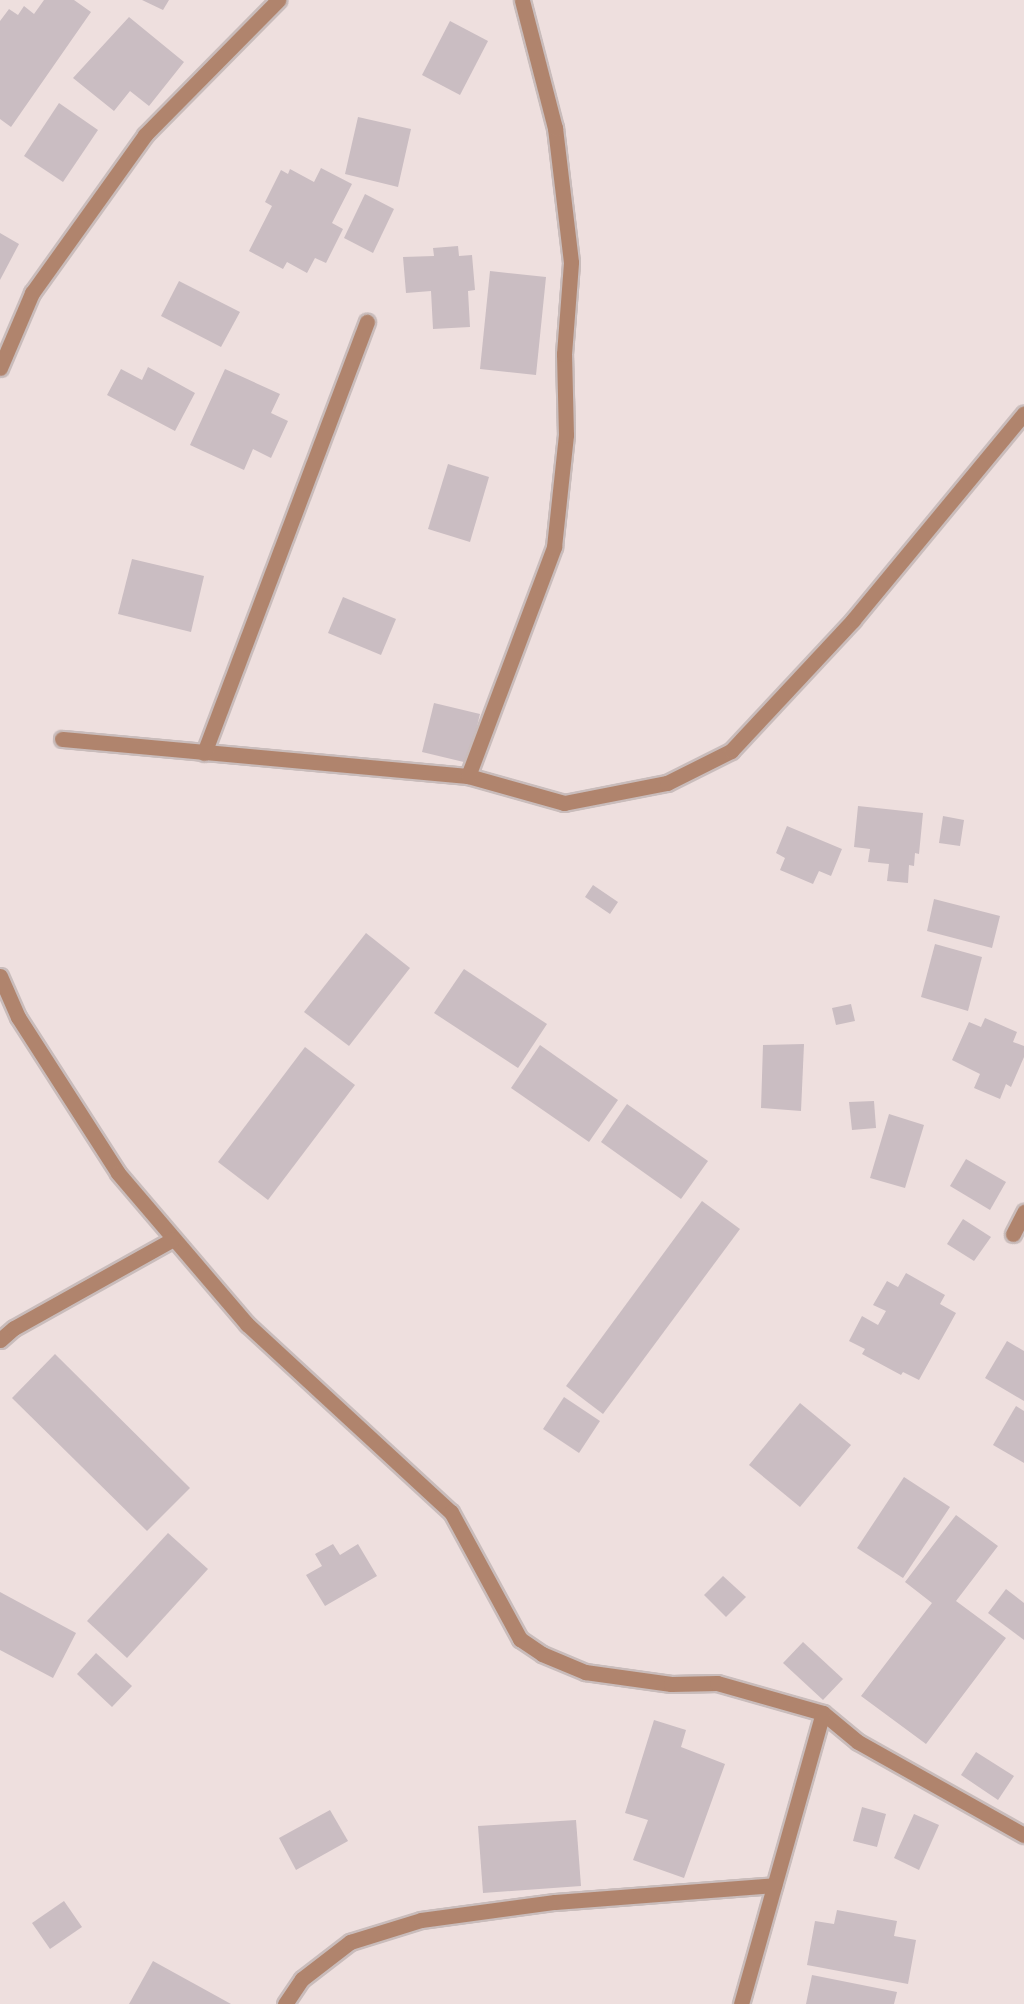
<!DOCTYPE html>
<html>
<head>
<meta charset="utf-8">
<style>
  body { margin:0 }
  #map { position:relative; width:1024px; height:2004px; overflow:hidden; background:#eedfde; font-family:"Fira Sans",sans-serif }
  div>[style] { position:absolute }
  .building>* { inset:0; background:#cabdc2 }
  .roads { filter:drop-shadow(2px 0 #c9bcbb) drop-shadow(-2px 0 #c9bcbb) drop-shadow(0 2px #c9bcbb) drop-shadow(0 -2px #c9bcbb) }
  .minor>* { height:15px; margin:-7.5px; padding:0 7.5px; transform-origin:7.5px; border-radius:7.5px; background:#b0846d }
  span { translate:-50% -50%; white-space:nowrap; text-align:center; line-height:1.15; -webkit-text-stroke:5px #fbecec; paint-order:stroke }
</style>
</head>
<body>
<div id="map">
  <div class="building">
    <div style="clip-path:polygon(44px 0,74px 0,91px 12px,11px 127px,0 119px,0 21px,9px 9px,18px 15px,24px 6px,34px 14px)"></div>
    <div style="clip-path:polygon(142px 0,169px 0,163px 10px)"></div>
    <div style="clip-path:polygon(129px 17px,184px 62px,149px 106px,130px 91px,114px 111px,73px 78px)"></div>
    <div style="clip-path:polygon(450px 21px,488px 41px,460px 95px,422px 75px)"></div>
    <div style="clip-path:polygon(59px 103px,98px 130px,63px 182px,24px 156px)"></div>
    <div style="clip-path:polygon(358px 117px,411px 129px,398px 187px,345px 174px)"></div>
    <div style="clip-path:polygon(321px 168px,352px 184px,332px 223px,343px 229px,326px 263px,315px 258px,307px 273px,287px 262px,283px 269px,249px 251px,272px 206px,265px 202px,281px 170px,288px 174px,290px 169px,314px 182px)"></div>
    <div style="clip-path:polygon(365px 194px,394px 209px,373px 253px,344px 238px)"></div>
    <div style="clip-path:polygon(0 233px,19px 244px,0 280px)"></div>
    <div style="clip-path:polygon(458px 246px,459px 256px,472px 255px,475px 290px,468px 291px,470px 327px,433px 329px,431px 291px,406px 293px,403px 257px,434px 256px,433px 248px)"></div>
    <div style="clip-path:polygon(490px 271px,546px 277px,536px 375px,480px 369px)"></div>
    <div style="clip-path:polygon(179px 281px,240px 312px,221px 347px,161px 316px)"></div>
    <div style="clip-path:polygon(148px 367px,195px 393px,175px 431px,107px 395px,121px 369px,142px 380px)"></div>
    <div style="clip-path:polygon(225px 369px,280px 394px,271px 413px,288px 421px,271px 458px,253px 449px,244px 470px,190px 445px)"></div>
    <div style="clip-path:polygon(448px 464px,489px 477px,470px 542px,428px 529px)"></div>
    <div style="clip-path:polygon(132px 559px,204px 576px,191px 632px,118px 614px)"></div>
    <div style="clip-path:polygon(343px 597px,396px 619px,381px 655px,328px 633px)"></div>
    <div style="clip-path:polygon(434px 703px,480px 714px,468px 763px,422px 752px)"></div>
    <div style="clip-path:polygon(858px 806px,923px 813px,919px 854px,915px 853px,914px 866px,909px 865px,908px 883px,887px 881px,889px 864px,868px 862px,870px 849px,854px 847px)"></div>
    <div style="clip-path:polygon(943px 816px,964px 820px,960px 846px,939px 843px)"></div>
    <div style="clip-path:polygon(787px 826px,842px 849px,831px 876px,819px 871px,813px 884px,780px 870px,785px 858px,776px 853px)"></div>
    <div style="clip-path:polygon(593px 885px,618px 902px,610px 914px,585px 897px)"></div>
    <div style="clip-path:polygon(934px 899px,1000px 916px,992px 948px,927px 931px)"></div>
    <div style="clip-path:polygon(366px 933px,410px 968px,349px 1046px,304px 1012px)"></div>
    <div style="clip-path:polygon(935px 944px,982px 957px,968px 1011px,921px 997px)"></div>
    <div style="clip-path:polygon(464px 969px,547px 1024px,518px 1068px,434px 1013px)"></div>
    <div style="clip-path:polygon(851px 1004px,855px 1021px,836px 1025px,832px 1008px)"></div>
    <div style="clip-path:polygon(985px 1018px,1017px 1032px,1013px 1042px,1024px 1046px,1024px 1057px,1011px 1087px,1006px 1084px,1000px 1099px,974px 1088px,980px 1074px,952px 1060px,969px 1022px,981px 1027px)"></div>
    <div style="clip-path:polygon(804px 1044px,801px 1111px,761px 1108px,763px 1045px)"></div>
    <div style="clip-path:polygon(540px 1045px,618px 1100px,589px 1142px,511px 1088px)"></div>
    <div style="clip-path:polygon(305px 1047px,355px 1085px,268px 1200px,218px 1162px)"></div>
    <div style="clip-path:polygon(874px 1101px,876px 1128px,852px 1130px,849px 1102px)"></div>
    <div style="clip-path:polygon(627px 1104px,708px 1161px,681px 1199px,601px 1142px)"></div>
    <div style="clip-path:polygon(889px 1114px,924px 1125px,905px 1188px,870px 1178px)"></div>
    <div style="clip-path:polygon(966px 1159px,1006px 1182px,990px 1210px,950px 1186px)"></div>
    <div style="clip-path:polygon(702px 1201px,740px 1229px,603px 1414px,566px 1386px)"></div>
    <div style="clip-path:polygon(963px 1219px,991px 1237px,974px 1261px,947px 1244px)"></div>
    <div style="clip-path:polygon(906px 1273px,945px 1295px,940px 1304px,956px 1313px,919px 1380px,903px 1372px,901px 1375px,862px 1354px,865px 1349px,849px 1341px,862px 1316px,878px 1325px,886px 1311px,873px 1305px,887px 1281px,898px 1287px)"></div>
    <div style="clip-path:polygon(1007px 1341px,1024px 1351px,1024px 1401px,985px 1378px)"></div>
    <div style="clip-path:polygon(55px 1354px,190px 1488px,147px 1531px,12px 1398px)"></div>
    <div style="clip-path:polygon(564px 1397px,600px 1421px,579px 1453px,543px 1429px)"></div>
    <div style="clip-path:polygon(800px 1403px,851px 1445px,800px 1507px,749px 1465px)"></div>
    <div style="clip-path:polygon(1016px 1406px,1024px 1411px,1024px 1463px,993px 1445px)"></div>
    <div style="clip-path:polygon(904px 1477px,950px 1507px,903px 1578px,857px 1548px)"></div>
    <div style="clip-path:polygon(956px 1515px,998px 1546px,956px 1601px,1006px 1638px,926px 1744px,861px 1696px,932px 1603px,905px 1582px)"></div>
    <div style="clip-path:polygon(168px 1533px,208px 1569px,127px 1658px,87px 1621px)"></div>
    <div style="clip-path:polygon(333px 1544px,340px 1555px,358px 1544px,377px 1576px,325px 1606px,306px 1575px,322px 1566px,315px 1554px)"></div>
    <div style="clip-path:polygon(723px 1576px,746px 1597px,726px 1617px,704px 1595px)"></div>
    <div style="clip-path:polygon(1006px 1589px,1024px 1603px,1024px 1640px,988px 1613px)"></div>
    <div style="clip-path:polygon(0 1592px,76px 1633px,53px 1678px,0 1650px)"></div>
    <div style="clip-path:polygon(803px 1642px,843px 1679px,823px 1700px,783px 1663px)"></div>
    <div style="clip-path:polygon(96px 1653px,132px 1686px,112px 1707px,77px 1674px)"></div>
    <div style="clip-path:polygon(654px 1720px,686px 1730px,681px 1747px,725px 1764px,684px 1878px,633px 1860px,648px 1820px,625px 1813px)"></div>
    <div style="clip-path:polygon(976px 1752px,1014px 1776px,998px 1800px,961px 1775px)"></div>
    <div style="clip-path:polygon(862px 1807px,886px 1814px,877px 1847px,853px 1841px)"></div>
    <div style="clip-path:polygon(330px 1810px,348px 1841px,296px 1870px,279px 1838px)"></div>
    <div style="clip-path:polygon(914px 1814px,939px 1825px,919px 1870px,894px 1858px)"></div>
    <div style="clip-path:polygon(576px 1820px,581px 1886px,483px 1893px,478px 1826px)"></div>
    <div style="clip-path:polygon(64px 1901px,82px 1927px,50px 1949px,32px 1923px)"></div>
    <div style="clip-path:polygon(837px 1910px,897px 1921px,894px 1936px,916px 1940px,908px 1984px,807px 1965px,815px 1921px,834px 1924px)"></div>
    <div style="clip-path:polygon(153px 1961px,231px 2004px,129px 2004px)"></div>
    <div style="clip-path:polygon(812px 1975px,897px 1992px,894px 2004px,806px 2004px)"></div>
  </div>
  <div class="roads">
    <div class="minor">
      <div style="left:0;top:368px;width:82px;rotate:-66.9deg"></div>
      <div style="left:32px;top:293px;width:194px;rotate:-54.4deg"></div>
      <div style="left:145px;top:135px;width:190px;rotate:-45.4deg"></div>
      <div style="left:62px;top:739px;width:408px;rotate:5.2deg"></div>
      <div style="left:468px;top:776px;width:100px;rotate:15.7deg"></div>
      <div style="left:564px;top:803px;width:105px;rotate:-11deg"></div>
      <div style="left:667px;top:783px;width:72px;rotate:-26.6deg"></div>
      <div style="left:731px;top:751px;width:179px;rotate:-47deg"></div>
      <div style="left:853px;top:620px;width:268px;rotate:-50.4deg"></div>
      <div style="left:204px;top:753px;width:461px;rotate:-69.3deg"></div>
      <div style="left:468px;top:776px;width:245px;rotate:-69.4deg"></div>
      <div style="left:554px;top:547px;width:113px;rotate:-83.9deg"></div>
      <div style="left:566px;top:435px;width:81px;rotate:-91.4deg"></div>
      <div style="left:564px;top:354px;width:92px;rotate:-85.6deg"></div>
      <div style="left:571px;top:262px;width:135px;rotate:-96.8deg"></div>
      <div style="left:555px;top:128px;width:132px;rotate:-104.5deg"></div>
      <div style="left:0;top:976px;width:45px;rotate:66.3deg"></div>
      <div style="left:18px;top:1017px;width:185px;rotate:57.3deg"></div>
      <div style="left:118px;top:1173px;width:199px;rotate:49.5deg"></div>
      <div style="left:247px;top:1324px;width:277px;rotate:42.7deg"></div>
      <div style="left:451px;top:1512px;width:145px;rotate:61.5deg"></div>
      <div style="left:520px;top:1639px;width:27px;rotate:34deg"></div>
      <div style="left:542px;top:1654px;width:47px;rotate:22.7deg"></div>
      <div style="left:585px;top:1672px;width:87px;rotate:7.9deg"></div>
      <div style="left:671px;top:1684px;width:46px;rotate:-1.2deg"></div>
      <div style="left:717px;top:1683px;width:110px;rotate:15.8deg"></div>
      <div style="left:823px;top:1713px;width:45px;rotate:39.6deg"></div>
      <div style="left:858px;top:1742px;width:190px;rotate:29.3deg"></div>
      <div style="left:1013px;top:1234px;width:25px;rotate:-63deg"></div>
      <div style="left:0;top:1340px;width:18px;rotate:-41deg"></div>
      <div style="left:14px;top:1328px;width:182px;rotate:-29.2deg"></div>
      <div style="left:285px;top:2004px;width:30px;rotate:-56deg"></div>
      <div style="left:302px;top:1979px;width:61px;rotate:-37.6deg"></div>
      <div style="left:350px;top:1942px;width:74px;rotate:-17.2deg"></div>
      <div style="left:421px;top:1920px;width:135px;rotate:-7.7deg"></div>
      <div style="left:555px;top:1902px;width:220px;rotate:-4.4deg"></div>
      <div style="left:741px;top:2004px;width:302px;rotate:-74.3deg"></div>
    </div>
  </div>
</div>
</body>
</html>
